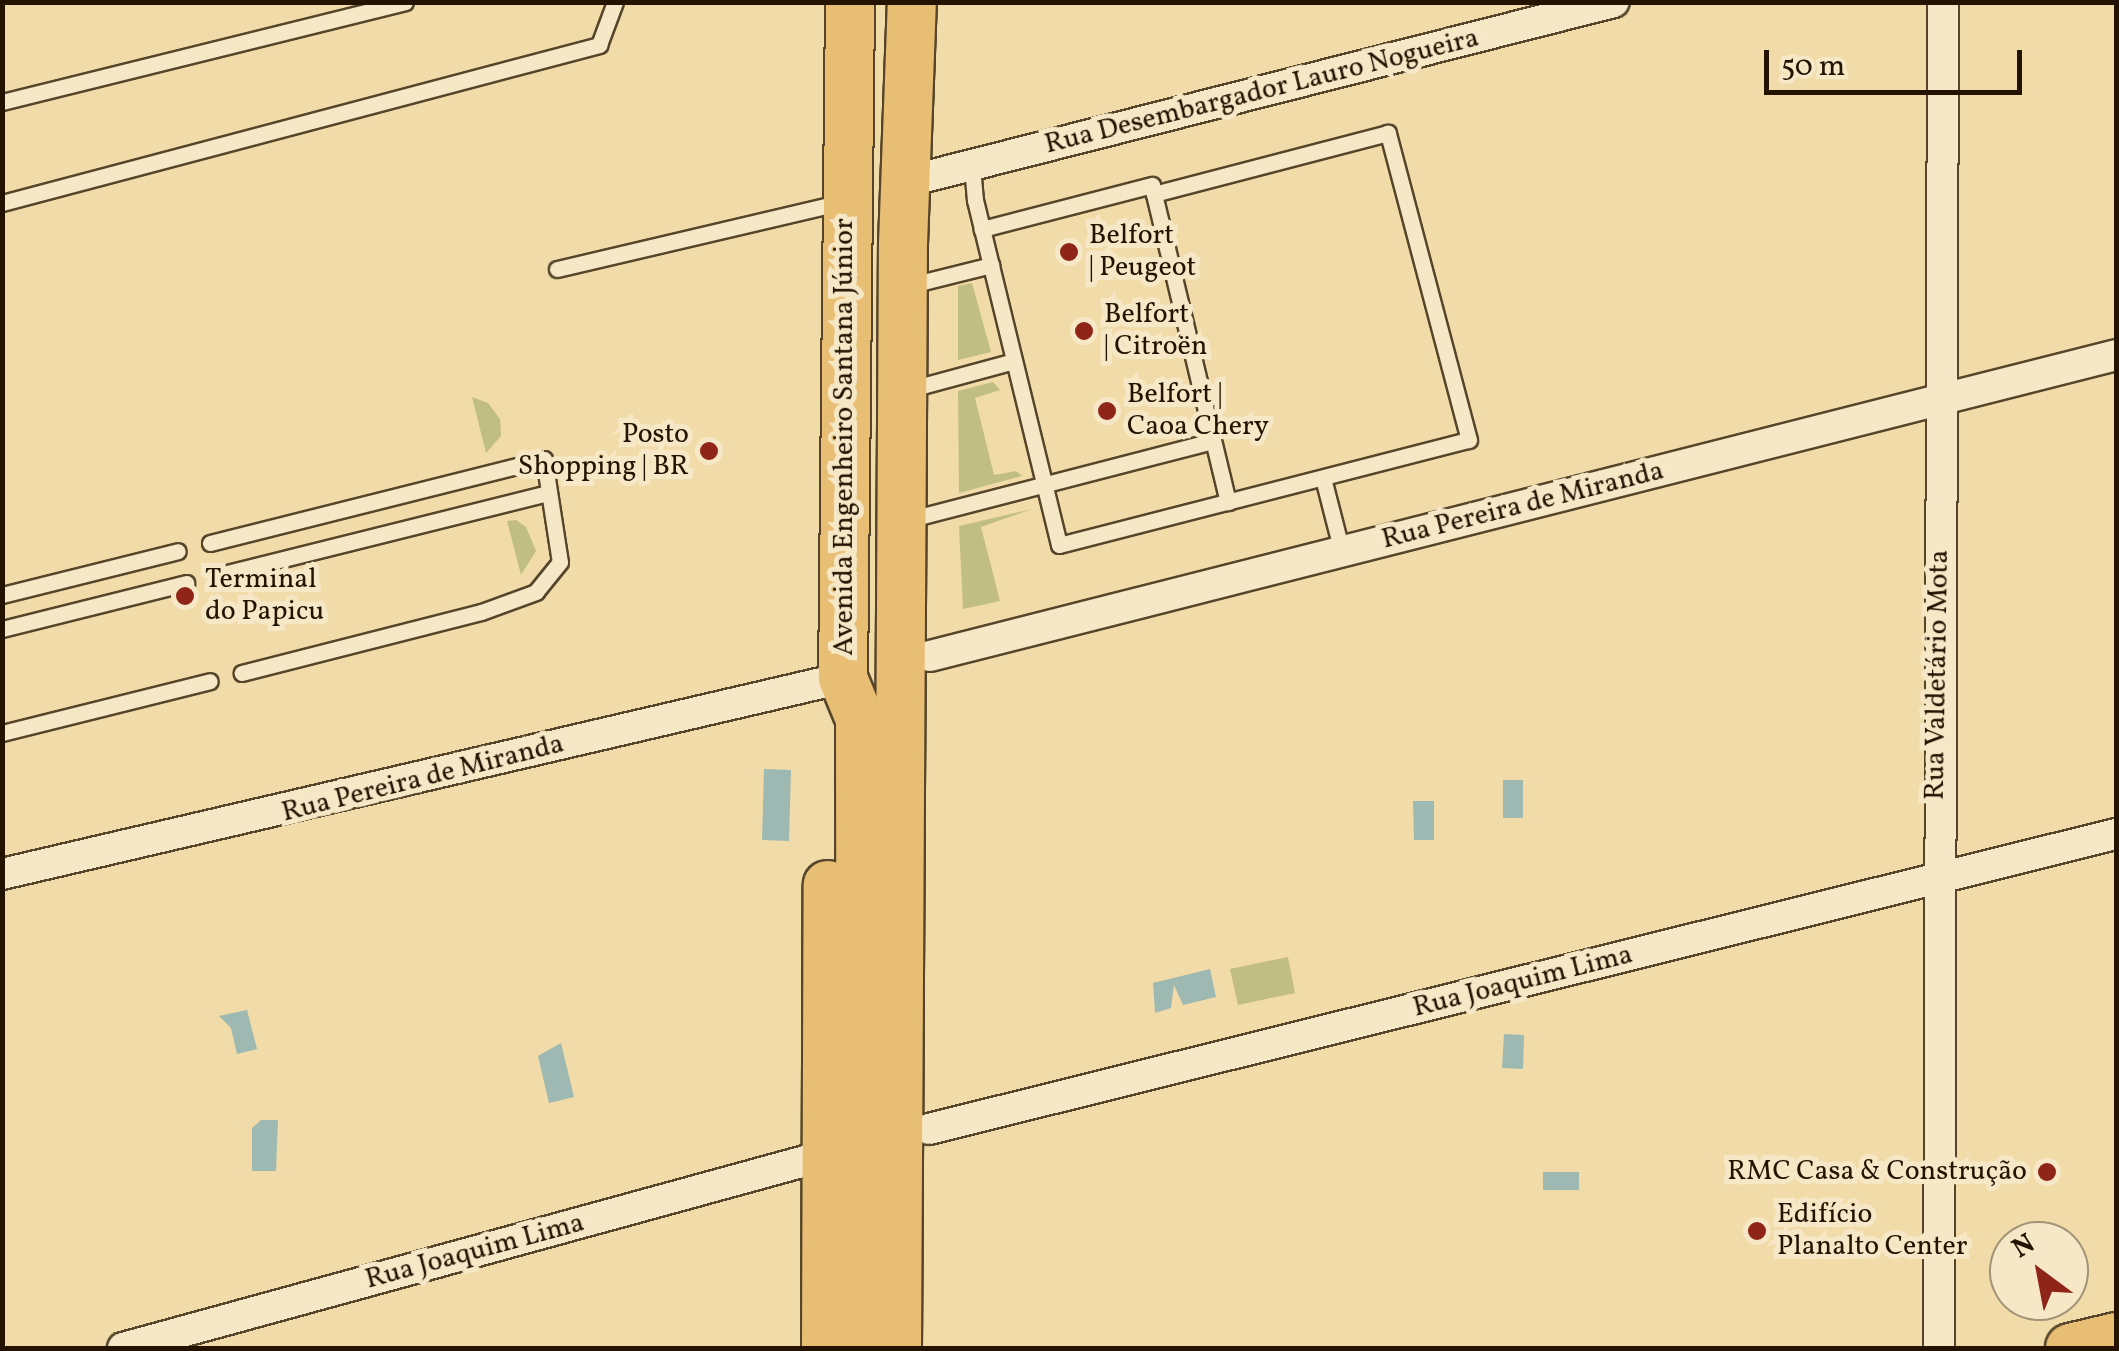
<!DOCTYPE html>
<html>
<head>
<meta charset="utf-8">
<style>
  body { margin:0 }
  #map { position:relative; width:2119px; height:1351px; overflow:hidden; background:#f1dba9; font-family:Vollkorn,serif }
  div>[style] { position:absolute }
  .green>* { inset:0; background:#c1be83 }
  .water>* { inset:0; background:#9eb9b2 }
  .roads { filter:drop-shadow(2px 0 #56452a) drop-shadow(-2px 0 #56452a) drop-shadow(0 2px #56452a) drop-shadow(0 -2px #56452a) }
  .service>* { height:15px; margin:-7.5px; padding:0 7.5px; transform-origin:7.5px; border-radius:7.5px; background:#f6e8c7 }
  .minor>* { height:30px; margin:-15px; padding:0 15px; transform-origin:15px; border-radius:15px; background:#f6e8c7 }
  .primary>* { height:48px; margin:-24px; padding:0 24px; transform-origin:24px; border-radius:24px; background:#e8be74 }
  .dots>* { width:28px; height:28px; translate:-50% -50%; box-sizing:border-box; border:5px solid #f6e8c7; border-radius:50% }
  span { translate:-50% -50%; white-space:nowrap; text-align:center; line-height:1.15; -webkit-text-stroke:10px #f6e8c7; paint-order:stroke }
  .street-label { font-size:28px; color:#231300 }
  .poi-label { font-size:28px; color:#231300 }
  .left { translate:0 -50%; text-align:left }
  .right { translate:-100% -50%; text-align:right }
  .frame { position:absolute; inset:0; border:5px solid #231300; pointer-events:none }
  .north { position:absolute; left:1989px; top:1221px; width:100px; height:100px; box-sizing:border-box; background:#f6e8c7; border:2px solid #a29377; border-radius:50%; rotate:328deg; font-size:28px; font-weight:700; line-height:40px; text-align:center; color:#231300 }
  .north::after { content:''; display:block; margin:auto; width:35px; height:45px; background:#8f2418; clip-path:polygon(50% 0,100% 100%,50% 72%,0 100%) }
  .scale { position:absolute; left:1764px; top:50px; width:258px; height:45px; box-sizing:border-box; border:5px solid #231300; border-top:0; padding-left:12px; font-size:30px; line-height:35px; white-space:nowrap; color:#231300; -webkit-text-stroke:8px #f6e8c7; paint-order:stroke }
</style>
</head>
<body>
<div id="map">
  <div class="green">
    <div style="clip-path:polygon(972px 283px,991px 352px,958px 360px,958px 286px)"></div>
    <div style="clip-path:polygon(993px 382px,1000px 390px,975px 398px,994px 475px,1016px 471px,1022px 476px,959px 493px,958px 391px)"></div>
    <div style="clip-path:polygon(472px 397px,488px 403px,500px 419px,501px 436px,486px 453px)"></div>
    <div style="clip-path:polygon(1032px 509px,981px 527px,1000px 601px,963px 609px,959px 526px)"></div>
    <div style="clip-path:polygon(516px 520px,526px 527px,536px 551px,521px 575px,507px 521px)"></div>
    <div style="clip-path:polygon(1288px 957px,1295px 993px,1238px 1005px,1230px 969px)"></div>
  </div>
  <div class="water">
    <div style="clip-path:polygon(764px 769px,791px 770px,789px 841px,762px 840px)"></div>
    <div style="clip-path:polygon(1503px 780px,1523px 780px,1523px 818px,1503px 818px)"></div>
    <div style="clip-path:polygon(1413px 801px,1434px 801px,1434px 840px,1414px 840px)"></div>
    <div style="clip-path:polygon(1210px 969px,1216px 997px,1183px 1005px,1174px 985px,1171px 1008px,1155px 1013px,1153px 983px)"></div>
    <div style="clip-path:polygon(247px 1010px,257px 1049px,237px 1054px,231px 1028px,219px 1016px)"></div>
    <div style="clip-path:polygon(1504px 1034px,1524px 1035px,1523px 1069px,1502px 1068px)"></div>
    <div style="clip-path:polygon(561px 1043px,574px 1097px,549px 1103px,538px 1056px)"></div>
    <div style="clip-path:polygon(261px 1120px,278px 1120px,276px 1171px,252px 1171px,252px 1128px)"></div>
    <div style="clip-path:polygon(1543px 1172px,1579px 1172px,1579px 1190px,1543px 1190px)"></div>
  </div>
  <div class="roads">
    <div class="service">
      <div style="left:2px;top:102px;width:415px;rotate:-13.9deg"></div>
      <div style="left:972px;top:166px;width:34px;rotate:85deg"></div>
      <div style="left:975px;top:200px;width:355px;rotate:76.3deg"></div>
      <div style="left:1059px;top:545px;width:423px;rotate:-14.4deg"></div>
      <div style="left:1469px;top:440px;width:318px;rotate:-104.8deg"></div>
      <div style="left:1388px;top:133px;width:242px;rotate:165.4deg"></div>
      <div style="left:1154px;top:194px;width:9px;rotate:-103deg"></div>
      <div style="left:1152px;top:185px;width:176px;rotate:165.5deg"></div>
      <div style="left:1154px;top:194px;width:317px;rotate:76.5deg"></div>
      <div style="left:2px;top:203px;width:618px;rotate:-14.82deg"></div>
      <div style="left:599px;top:45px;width:46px;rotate:-69.6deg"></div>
      <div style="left:557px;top:269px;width:294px;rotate:-13.2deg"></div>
      <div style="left:907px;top:286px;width:87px;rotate:-14deg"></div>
      <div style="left:907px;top:390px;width:111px;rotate:-15.2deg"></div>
      <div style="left:1323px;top:478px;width:76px;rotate:75.6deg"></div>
      <div style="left:907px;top:520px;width:316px;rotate:-14.5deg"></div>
      <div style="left:210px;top:543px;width:344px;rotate:-14.1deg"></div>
      <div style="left:544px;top:459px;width:104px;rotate:81.2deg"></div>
      <div style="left:560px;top:562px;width:38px;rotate:129deg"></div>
      <div style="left:536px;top:592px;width:59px;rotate:160deg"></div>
      <div style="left:481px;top:612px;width:247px;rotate:165.7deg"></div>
      <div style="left:219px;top:575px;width:340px;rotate:-14deg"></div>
      <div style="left:2px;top:595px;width:181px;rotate:-14deg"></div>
      <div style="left:2px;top:629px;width:190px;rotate:-14deg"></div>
      <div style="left:2px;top:733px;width:214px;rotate:-14deg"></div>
    </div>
    <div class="minor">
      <div style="left:909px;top:181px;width:727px;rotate:-14.25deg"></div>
      <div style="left:930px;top:656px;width:1224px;rotate:-14.24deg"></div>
      <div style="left:2px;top:874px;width:864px;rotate:-13.12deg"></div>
      <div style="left:929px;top:1129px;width:1223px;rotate:-13.96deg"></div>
      <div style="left:123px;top:1348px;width:730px;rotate:-15.33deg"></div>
      <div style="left:1939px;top:1348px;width:1346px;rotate:-89.83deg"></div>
    </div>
    <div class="primary">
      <div style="left:850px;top:2px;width:676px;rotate:90.59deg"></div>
      <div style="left:843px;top:678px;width:44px;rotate:67.5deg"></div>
      <div style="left:860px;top:719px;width:629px;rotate:89.91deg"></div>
      <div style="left:826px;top:1348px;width:463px;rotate:-89.8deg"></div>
      <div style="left:897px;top:1348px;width:1104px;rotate:-89.69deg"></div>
      <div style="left:903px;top:244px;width:242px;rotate:-87.9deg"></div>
      <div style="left:2070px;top:1348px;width:47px;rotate:-13.4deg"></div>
    </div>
  </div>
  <div class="dots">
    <div style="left:1069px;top:252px;background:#8f2418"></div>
    <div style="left:1084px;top:331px;background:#8f2418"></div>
    <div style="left:1107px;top:411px;background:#8f2418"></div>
    <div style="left:709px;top:451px;background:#8f2418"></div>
    <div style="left:185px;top:596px;background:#8f2418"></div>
    <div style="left:2047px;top:1172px;background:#8f2418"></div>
    <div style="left:1757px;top:1231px;background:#8f2418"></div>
  </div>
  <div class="street-label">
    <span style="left:1262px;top:92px;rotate:-14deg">Rua Desembargador Lauro Nogueira</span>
    <span style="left:845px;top:437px;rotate:-90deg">Avenida Engenheiro Santana Júnior</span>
    <span style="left:1523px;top:506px;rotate:-14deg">Rua Pereira de Miranda</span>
    <span style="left:1938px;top:675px;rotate:-89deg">Rua Valdetário Mota</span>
    <span style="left:423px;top:779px;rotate:-14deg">Rua Pereira de Miranda</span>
    <span style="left:1523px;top:982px;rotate:-14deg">Rua Joaquim Lima</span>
    <span style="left:475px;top:1252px;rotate:-15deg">Rua Joaquim Lima</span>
  </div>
  <div class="poi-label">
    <span class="left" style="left:1089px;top:252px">Belfort<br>| Peugeot</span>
    <span class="left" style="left:1104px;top:331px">Belfort<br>| Citroën</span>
    <span class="left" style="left:1127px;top:411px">Belfort |<br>Caoa Chery</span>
    <span class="right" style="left:689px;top:451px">Posto<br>Shopping | BR</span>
    <span class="left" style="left:205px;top:596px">Terminal<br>do Papicu</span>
    <span class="right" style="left:2027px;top:1172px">RMC Casa &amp; Construção</span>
    <span class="left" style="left:1777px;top:1231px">Edifício<br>Planalto Center</span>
  </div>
  <div class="frame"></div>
  <div class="north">N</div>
  <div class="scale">50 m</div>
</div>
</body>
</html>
